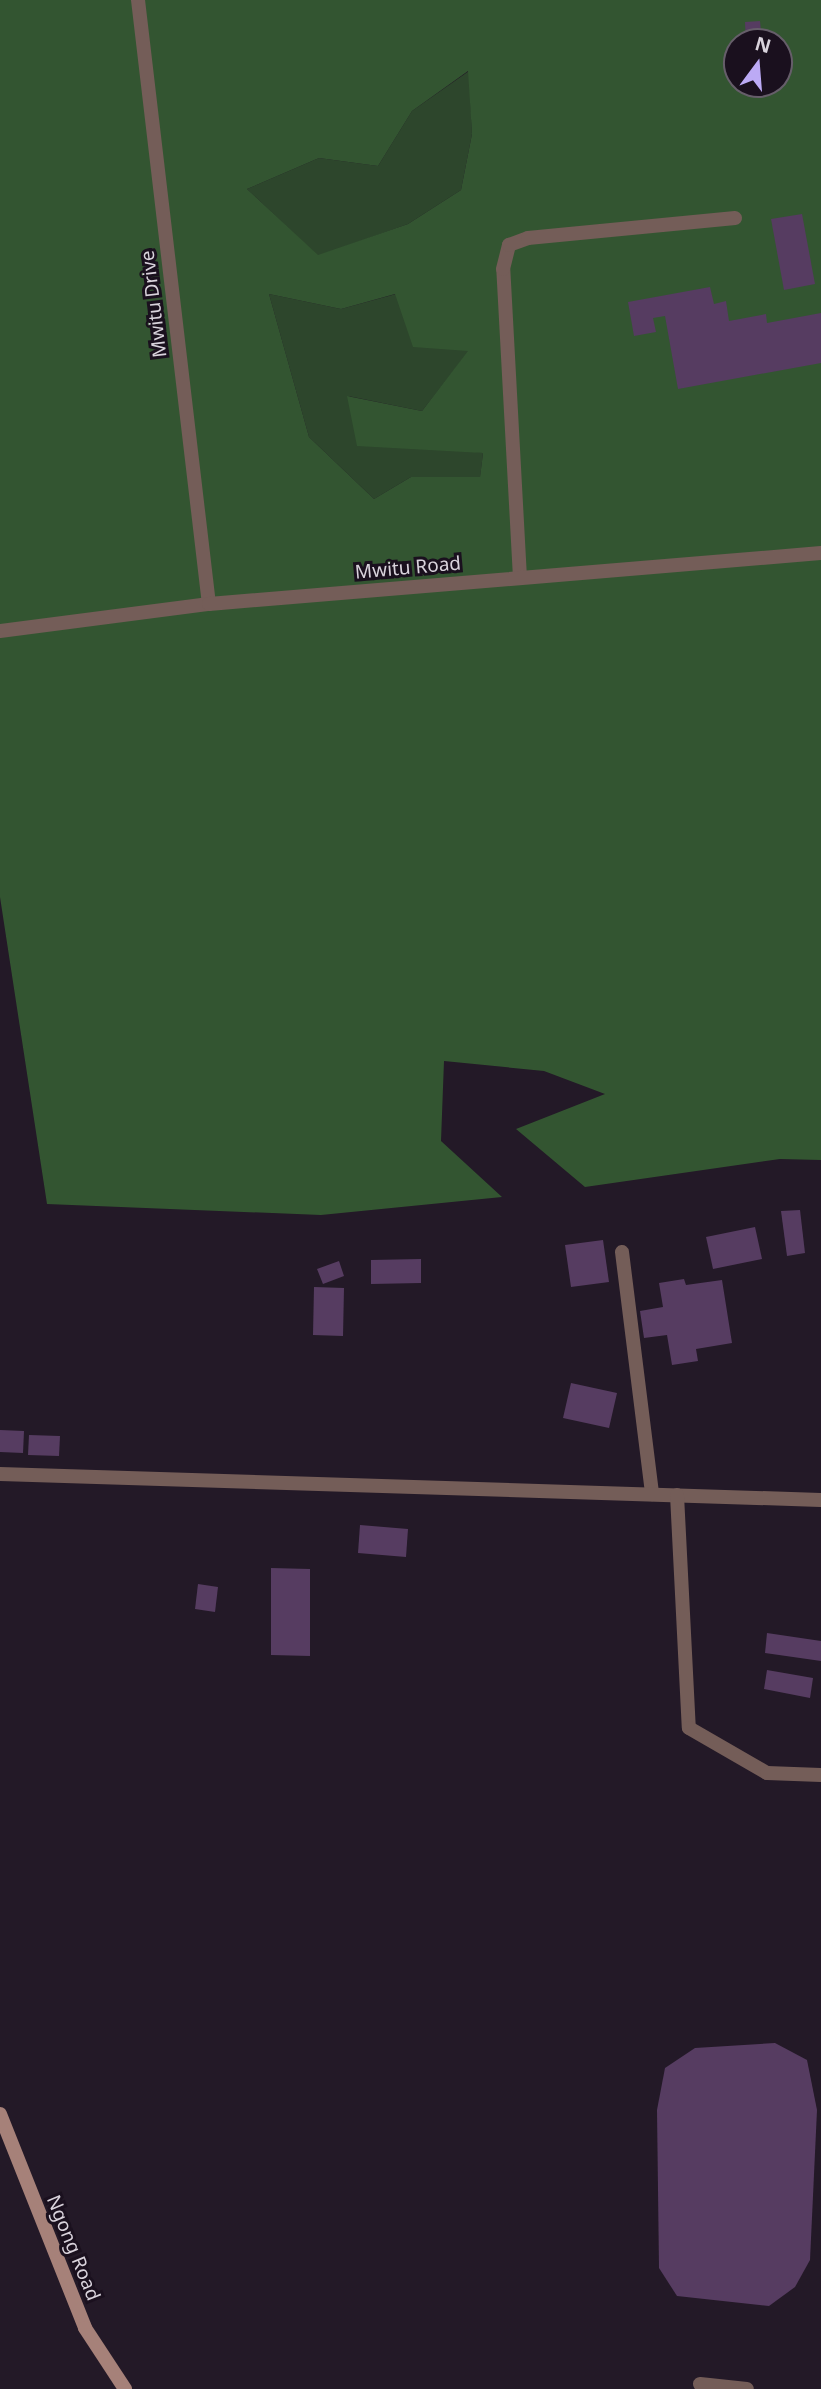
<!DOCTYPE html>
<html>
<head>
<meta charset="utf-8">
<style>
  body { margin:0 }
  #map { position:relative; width:821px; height:2389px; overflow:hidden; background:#231927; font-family:"Noto Sans",sans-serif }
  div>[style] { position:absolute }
  .green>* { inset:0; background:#2d462c }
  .forest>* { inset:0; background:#335531 }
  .building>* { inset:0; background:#563c61 }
  .service>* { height:14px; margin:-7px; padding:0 7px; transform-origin:7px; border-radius:7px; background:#745d58 }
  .minor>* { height:14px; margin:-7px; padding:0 7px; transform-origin:7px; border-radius:7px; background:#745d58 }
  .secondary>* { height:14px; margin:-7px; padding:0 7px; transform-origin:7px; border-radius:7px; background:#a68179 }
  span { translate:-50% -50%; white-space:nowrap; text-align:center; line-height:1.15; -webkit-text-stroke:6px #1a101e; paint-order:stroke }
  .street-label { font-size:19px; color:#d9d3dc }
  .north { position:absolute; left:723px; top:28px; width:70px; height:70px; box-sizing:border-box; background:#1a101e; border:2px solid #665e6a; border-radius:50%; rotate:16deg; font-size:19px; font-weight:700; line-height:28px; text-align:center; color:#d9d3dc }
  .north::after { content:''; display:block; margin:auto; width:24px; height:32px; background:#bcaaf5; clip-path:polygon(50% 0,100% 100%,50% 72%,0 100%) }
</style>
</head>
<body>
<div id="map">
  <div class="green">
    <div style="clip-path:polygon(469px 71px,472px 134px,461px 190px,408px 224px,318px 256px,247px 189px,319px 158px,378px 166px,412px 111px)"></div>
    <div style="clip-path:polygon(269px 294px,341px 309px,396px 294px,469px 351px,422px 411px,348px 396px,455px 449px,483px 453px,480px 478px,411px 477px,374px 499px,309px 437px)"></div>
  </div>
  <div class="forest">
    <div style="clip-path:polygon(evenodd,0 0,821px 0,821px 1160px,780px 1159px,585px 1187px,516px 1129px,605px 1094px,544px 1071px,444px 1061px,441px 1141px,502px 1197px,321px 1215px,47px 1204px,0 897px,0 0,737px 42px,779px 42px,779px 84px,737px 84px,737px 42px,0 0,468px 71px,472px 134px,461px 190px,408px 224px,318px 255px,247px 189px,319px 158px,378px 166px,412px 111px,468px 71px,0 0,269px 294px,341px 309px,395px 294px,413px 347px,468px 351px,422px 411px,347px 396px,357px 446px,483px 453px,480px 477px,411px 477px,374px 499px,309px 437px,269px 294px)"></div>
  </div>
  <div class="building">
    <div style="clip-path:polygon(760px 21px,762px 42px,746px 42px,745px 22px)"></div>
    <div style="clip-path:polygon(802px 214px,815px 284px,784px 290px,771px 219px)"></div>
    <div style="clip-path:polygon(710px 287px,714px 304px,726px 301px,729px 321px,766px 314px,767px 323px,821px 313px,821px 363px,678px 389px,665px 316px,653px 318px,656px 332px,634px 336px,628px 302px)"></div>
    <div style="clip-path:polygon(800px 1210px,805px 1253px,787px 1256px,781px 1211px)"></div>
    <div style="clip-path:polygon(755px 1227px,762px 1259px,713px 1269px,706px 1237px)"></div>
    <div style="clip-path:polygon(603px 1240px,609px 1282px,571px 1287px,565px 1245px)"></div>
    <div style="clip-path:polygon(421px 1259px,421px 1283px,371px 1284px,371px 1260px)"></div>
    <div style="clip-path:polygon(339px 1261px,344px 1276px,323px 1284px,317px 1269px)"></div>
    <div style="clip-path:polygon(684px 1279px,686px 1285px,722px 1280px,732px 1343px,696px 1349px,698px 1361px,672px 1365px,667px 1335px,644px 1338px,640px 1311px,663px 1307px,659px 1283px)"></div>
    <div style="clip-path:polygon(314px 1287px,344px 1288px,343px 1336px,313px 1335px)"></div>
    <div style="clip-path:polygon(571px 1383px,617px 1393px,609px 1428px,563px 1418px)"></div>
    <div style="clip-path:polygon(0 1430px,24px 1431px,23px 1453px,0 1452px)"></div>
    <div style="clip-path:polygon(29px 1435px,60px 1436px,59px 1456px,28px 1455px)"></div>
    <div style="clip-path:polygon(360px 1525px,408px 1529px,406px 1557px,358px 1553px)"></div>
    <div style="clip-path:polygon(271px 1568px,310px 1569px,310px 1656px,271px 1655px)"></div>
    <div style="clip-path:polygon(198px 1584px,218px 1587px,215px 1612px,195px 1609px)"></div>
    <div style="clip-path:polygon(767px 1633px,821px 1641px,821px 1661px,765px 1653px)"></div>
    <div style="clip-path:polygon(767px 1670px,813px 1678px,810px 1698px,764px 1689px)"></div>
    <div style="clip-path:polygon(775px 2043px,807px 2060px,817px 2110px,810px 2260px,795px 2287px,769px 2306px,677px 2296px,659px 2268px,657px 2110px,665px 2068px,695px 2048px)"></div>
  </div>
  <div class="service">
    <div style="left:520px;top:578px;width:309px;rotate:-93.1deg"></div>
    <div style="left:503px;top:269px;width:25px;rotate:-76deg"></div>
    <div style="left:509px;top:245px;width:20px;rotate:-20deg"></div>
    <div style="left:528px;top:238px;width:208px;rotate:-5.5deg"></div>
    <div style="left:700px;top:2384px;width:47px;rotate:6.1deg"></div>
  </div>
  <div class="minor">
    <div style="left:138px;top:0;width:608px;rotate:83.3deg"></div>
    <div style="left:0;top:631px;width:211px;rotate:-7.4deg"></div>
    <div style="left:209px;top:604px;width:614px;rotate:-4.76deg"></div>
    <div style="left:622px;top:1252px;width:244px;rotate:82.9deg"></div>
    <div style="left:0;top:1474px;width:821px;rotate:1.81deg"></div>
    <div style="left:677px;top:1495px;width:233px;rotate:87.1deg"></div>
    <div style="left:689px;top:1728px;width:90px;rotate:30deg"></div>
    <div style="left:767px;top:1773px;width:54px;rotate:2.1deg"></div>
  </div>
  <div class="secondary">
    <div style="left:0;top:2114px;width:230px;rotate:68.3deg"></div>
    <div style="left:85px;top:2328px;width:73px;rotate:56.7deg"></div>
  </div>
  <div class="street-label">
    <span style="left:154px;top:304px;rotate:-97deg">Mwitu Drive</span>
    <span style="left:408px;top:568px;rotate:-5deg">Mwitu Road</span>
    <span style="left:73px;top:2248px;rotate:68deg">Ngong Road</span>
  </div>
  <div class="north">N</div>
</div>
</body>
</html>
